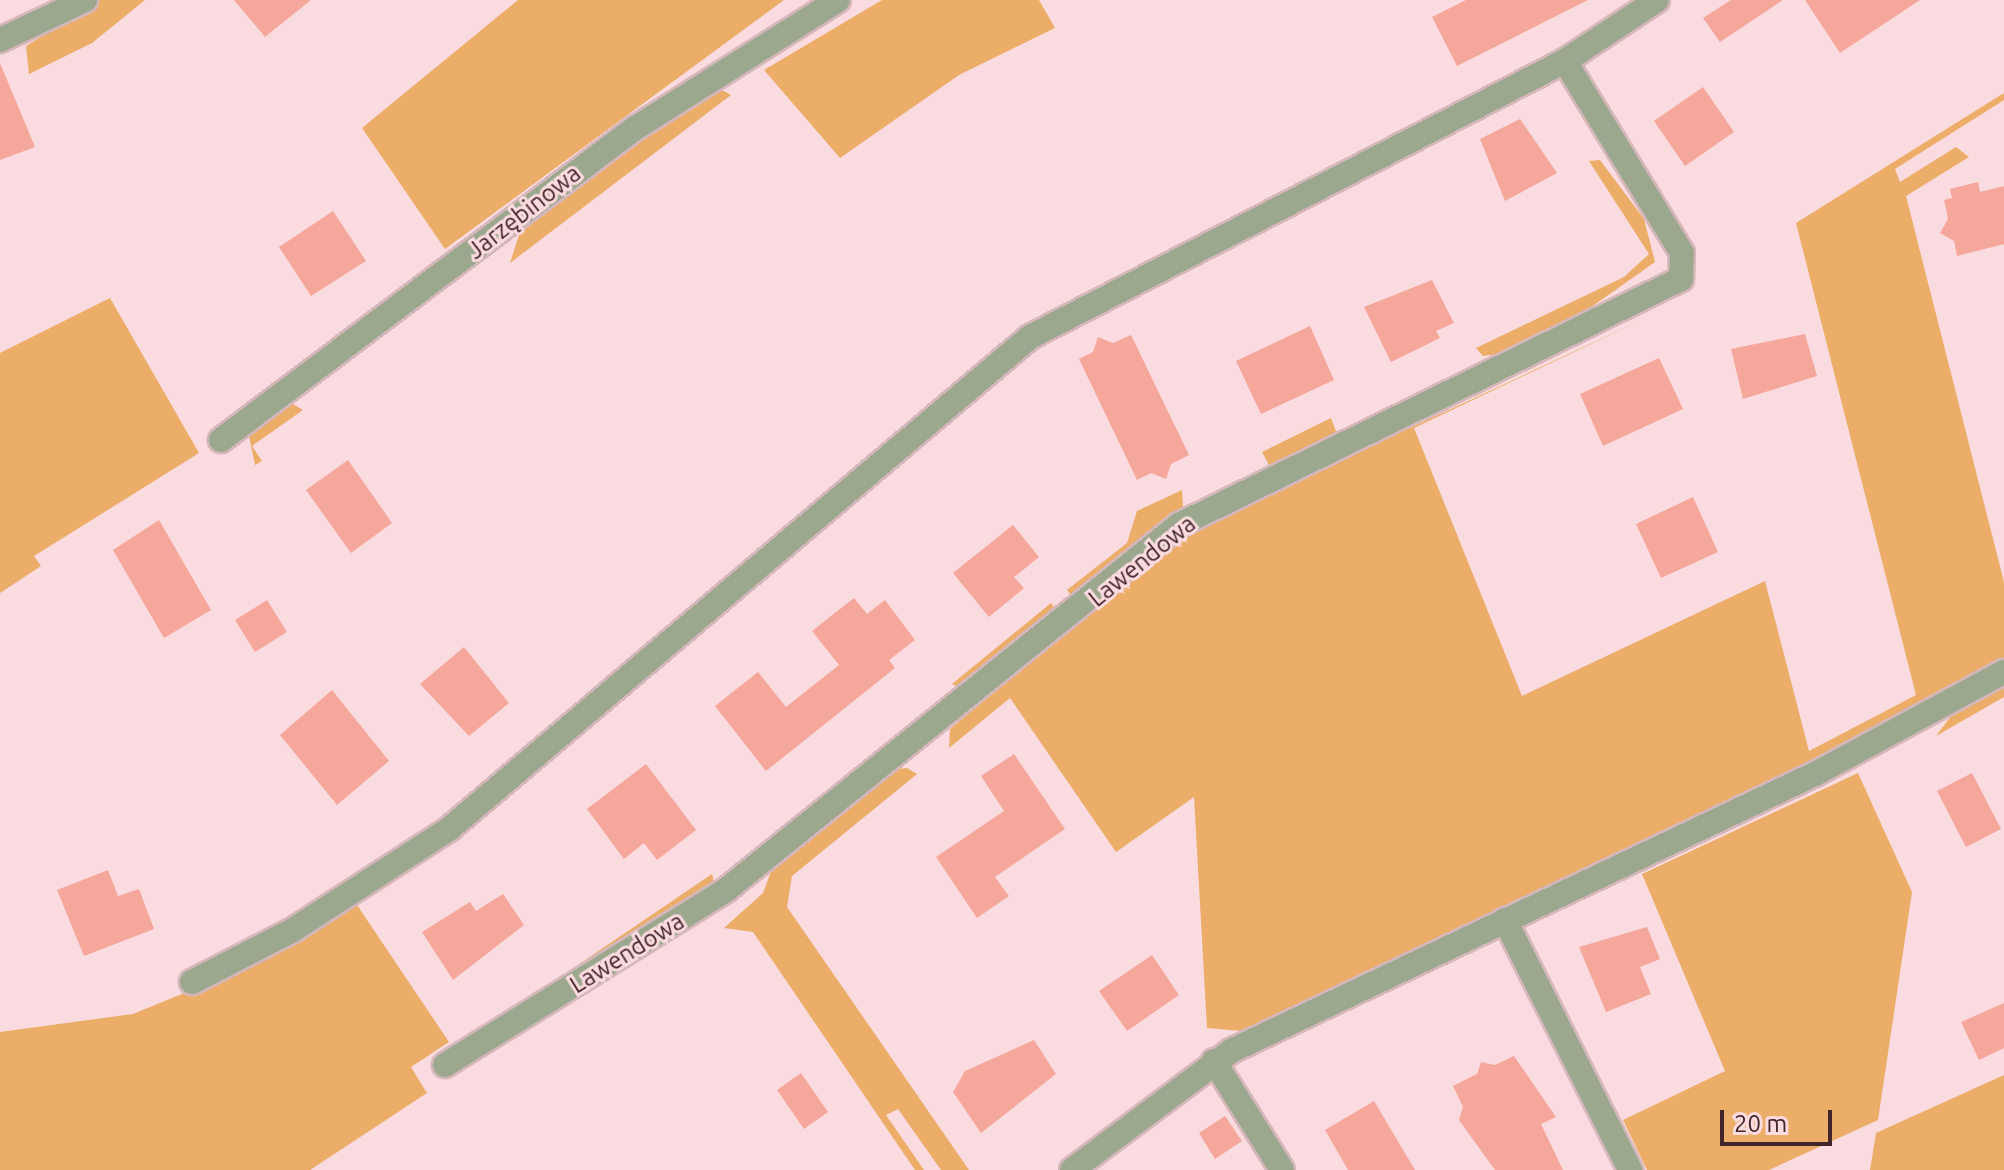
<!DOCTYPE html>
<html>
<head>
<meta charset="utf-8">
<style>
  body { margin:0 }
  #map { position:relative; width:2004px; height:1170px; overflow:hidden; background:#fadbdf; font-family:Ubuntu,sans-serif }
  div>[style] { position:absolute }
  .green>* { inset:0; background:#ebad68 }
  .building>* { inset:0; background:#f5a79c }
  .roads { filter:drop-shadow(2px 0 #d5b7bb) drop-shadow(-2px 0 #d5b7bb) drop-shadow(0 2px #d5b7bb) drop-shadow(0 -2px #d5b7bb) }
  .minor>* { height:24px; margin:-12px; padding:0 12px; transform-origin:12px; border-radius:12px; background:#9ca88e }
  span { translate:-50% -50%; white-space:nowrap; text-align:center; line-height:1.15; -webkit-text-stroke:6px #fadbdf; paint-order:stroke }
  .street-label { font-size:24px; color:#41252a }
  .scale { position:absolute; left:1720px; top:1110px; width:112px; height:36px; box-sizing:border-box; border:4px solid #41252a; border-top:0; padding-left:10px; font-size:24px; line-height:28px; white-space:nowrap; color:#41252a; -webkit-text-stroke:6px #fadbdf; paint-order:stroke }
</style>
</head>
<body>
<div id="map">
  <div class="green">
    <div style="clip-path:polygon(100px 0,145px 0,92px 43px,29px 74px,26px 46px)"></div>
    <div style="clip-path:polygon(518px 0,784px 0,445px 249px,362px 128px)"></div>
    <div style="clip-path:polygon(882px 0,1039px 0,1055px 28px,959px 75px,840px 158px,764px 70px)"></div>
    <div style="clip-path:polygon(718px 88px,731px 95px,510px 263px,521px 229px,640px 136px)"></div>
    <div style="clip-path:polygon(2004px 93px,2004px 100px,1895px 169px,1900px 182px,1956px 147px,1969px 157px,1906px 196px,2004px 582px,2004px 659px,1812px 764px,1242px 1031px,1207px 1028px,1194px 797px,1116px 852px,1010px 698px,949px 748px,950px 729px,1189px 531px,1648px 317px,1414px 428px,1522px 696px,1765px 581px,1809px 751px,1916px 695px,1796px 223px)"></div>
    <div style="clip-path:polygon(1600px 160px,1644px 219px,1655px 262px,1580px 315px,1512px 352px,1483px 356px,1476px 348px,1624px 277px,1649px 254px,1589px 161px)"></div>
    <div style="clip-path:polygon(110px 298px,199px 453px,34px 556px,41px 566px,0 593px,0 353px)"></div>
    <div style="clip-path:polygon(291px 403px,303px 410px,252px 446px,262px 461px,255px 465px,249px 436px)"></div>
    <div style="clip-path:polygon(1331px 418px,1337px 434px,1269px 465px,1262px 452px)"></div>
    <div style="clip-path:polygon(1182px 490px,1183px 507px,1074px 599px,1067px 590px,1127px 543px,1137px 511px)"></div>
    <div style="clip-path:polygon(1051px 603px,1059px 614px,960px 688px,952px 684px)"></div>
    <div style="clip-path:polygon(2004px 687px,2004px 697px,1936px 736px,1954px 712px)"></div>
    <div style="clip-path:polygon(907px 768px,917px 774px,792px 876px,787px 907px,969px 1170px,941px 1170px,898px 1109px,886px 1115px,924px 1170px,915px 1170px,753px 932px,724px 928px,763px 893px,772px 869px,896px 769px)"></div>
    <div style="clip-path:polygon(1858px 773px,1912px 892px,1878px 1120px,1769px 1170px,1647px 1170px,1623px 1120px,1725px 1071px,1642px 874px)"></div>
    <div style="clip-path:polygon(712px 874px,715px 885px,588px 968px,572px 969px)"></div>
    <div style="clip-path:polygon(355px 902px,449px 1042px,411px 1067px,427px 1093px,310px 1170px,0 1170px,0 1032px,133px 1014px,257px 963px)"></div>
    <div style="clip-path:polygon(2004px 1075px,2004px 1170px,1870px 1170px,1876px 1133px)"></div>
  </div>
  <div class="building">
    <div style="clip-path:polygon(234px 0,311px 0,265px 37px)"></div>
    <div style="clip-path:polygon(1466px 0,1588px 0,1457px 66px,1432px 17px)"></div>
    <div style="clip-path:polygon(1731px 0,1783px 0,1720px 42px,1703px 18px)"></div>
    <div style="clip-path:polygon(1805px 0,1920px 0,1840px 53px)"></div>
    <div style="clip-path:polygon(0 63px,35px 147px,0 160px)"></div>
    <div style="clip-path:polygon(1703px 87px,1734px 132px,1685px 166px,1654px 121px)"></div>
    <div style="clip-path:polygon(1520px 119px,1557px 173px,1505px 201px,1480px 139px)"></div>
    <div style="clip-path:polygon(1978px 182px,1980px 192px,2004px 186px,2004px 244px,1957px 256px,1954px 241px,1940px 233px,1948px 219px,1944px 200px,1952px 198px,1950px 189px)"></div>
    <div style="clip-path:polygon(333px 211px,366px 261px,311px 296px,279px 247px)"></div>
    <div style="clip-path:polygon(1432px 280px,1454px 323px,1436px 331px,1440px 338px,1391px 362px,1364px 307px)"></div>
    <div style="clip-path:polygon(1310px 326px,1334px 380px,1261px 414px,1236px 361px)"></div>
    <div style="clip-path:polygon(1805px 334px,1817px 376px,1743px 399px,1731px 349px)"></div>
    <div style="clip-path:polygon(1131px 335px,1189px 455px,1171px 464px,1166px 479px,1151px 473px,1137px 480px,1079px 359px,1093px 352px,1098px 337px,1113px 343px)"></div>
    <div style="clip-path:polygon(1659px 358px,1683px 409px,1603px 446px,1580px 394px)"></div>
    <div style="clip-path:polygon(348px 460px,392px 523px,351px 553px,306px 490px)"></div>
    <div style="clip-path:polygon(1693px 497px,1718px 552px,1661px 578px,1636px 524px)"></div>
    <div style="clip-path:polygon(159px 520px,211px 610px,164px 638px,113px 550px)"></div>
    <div style="clip-path:polygon(1013px 525px,1039px 557px,1014px 577px,1024px 588px,989px 617px,953px 573px)"></div>
    <div style="clip-path:polygon(854px 598px,867px 614px,885px 600px,915px 640px,889px 660px,895px 668px,766px 771px,715px 706px,758px 672px,786px 707px,839px 665px,812px 631px)"></div>
    <div style="clip-path:polygon(267px 600px,287px 632px,255px 652px,235px 620px)"></div>
    <div style="clip-path:polygon(464px 647px,509px 703px,469px 736px,420px 684px)"></div>
    <div style="clip-path:polygon(332px 690px,389px 761px,337px 805px,280px 735px)"></div>
    <div style="clip-path:polygon(1014px 754px,1065px 829px,995px 877px,1009px 896px,977px 918px,936px 857px,1004px 811px,981px 776px)"></div>
    <div style="clip-path:polygon(646px 764px,696px 830px,657px 860px,644px 843px,624px 859px,587px 809px)"></div>
    <div style="clip-path:polygon(1972px 773px,2001px 829px,1966px 847px,1937px 791px)"></div>
    <div style="clip-path:polygon(108px 870px,118px 896px,139px 889px,154px 929px,84px 956px,57px 890px)"></div>
    <div style="clip-path:polygon(503px 894px,524px 925px,453px 980px,422px 932px,470px 902px,476px 911px)"></div>
    <div style="clip-path:polygon(1647px 927px,1660px 959px,1640px 967px,1651px 994px,1606px 1012px,1579px 947px)"></div>
    <div style="clip-path:polygon(1152px 955px,1179px 995px,1127px 1031px,1099px 991px)"></div>
    <div style="clip-path:polygon(2004px 1003px,2004px 1048px,1979px 1060px,1961px 1022px)"></div>
    <div style="clip-path:polygon(1034px 1040px,1056px 1074px,981px 1133px,953px 1092px,965px 1071px)"></div>
    <div style="clip-path:polygon(1514px 1056px,1556px 1117px,1541px 1124px,1563px 1170px,1495px 1170px,1459px 1120px,1463px 1107px,1453px 1086px,1477px 1074px,1481px 1062px,1495px 1065px)"></div>
    <div style="clip-path:polygon(801px 1073px,828px 1112px,804px 1129px,777px 1090px)"></div>
    <div style="clip-path:polygon(1374px 1101px,1415px 1170px,1348px 1170px,1325px 1130px)"></div>
    <div style="clip-path:polygon(1225px 1116px,1242px 1141px,1215px 1159px,1199px 1133px)"></div>
  </div>
  <div class="roads">
    <div class="minor">
      <div style="left:0;top:40px;width:94px;rotate:-25.2deg"></div>
      <div style="left:221px;top:440px;width:517px;rotate:-36.98deg"></div>
      <div style="left:634px;top:129px;width:241px;rotate:-32.3deg"></div>
      <div style="left:1505px;top:920px;width:280px;rotate:63.4deg"></div>
      <div style="left:192px;top:982px;width:114px;rotate:-27.2deg"></div>
      <div style="left:293px;top:930px;width:186px;rotate:-32.9deg"></div>
      <div style="left:449px;top:829px;width:761px;rotate:-40.26deg"></div>
      <div style="left:1030px;top:337px;width:602px;rotate:-27.29deg"></div>
      <div style="left:1565px;top:61px;width:110px;rotate:-33.5deg"></div>
      <div style="left:1214px;top:1061px;width:128px;rotate:58deg"></div>
      <div style="left:445px;top:1065px;width:331px;rotate:-31.9deg"></div>
      <div style="left:726px;top:890px;width:582px;rotate:-38.86deg"></div>
      <div style="left:1179px;top:525px;width:559px;rotate:-26.11deg"></div>
      <div style="left:1681px;top:279px;width:26px;rotate:-88deg"></div>
      <div style="left:1682px;top:253px;width:225px;rotate:-121.4deg"></div>
      <div style="left:1072px;top:1170px;width:199px;rotate:-36.8deg"></div>
      <div style="left:1231px;top:1051px;width:646px;rotate:-25.38deg"></div>
      <div style="left:1815px;top:774px;width:215px;rotate:-28.4deg"></div>
    </div>
  </div>
  <div class="street-label">
    <span style="left:524px;top:212px;rotate:-38deg">Jarzębinowa</span>
    <span style="left:1142px;top:561px;rotate:-39deg">Lawendowa</span>
    <span style="left:627px;top:953px;rotate:-32deg">Lawendowa</span>
  </div>
  <div class="scale">20 m</div>
</div>
</body>
</html>
